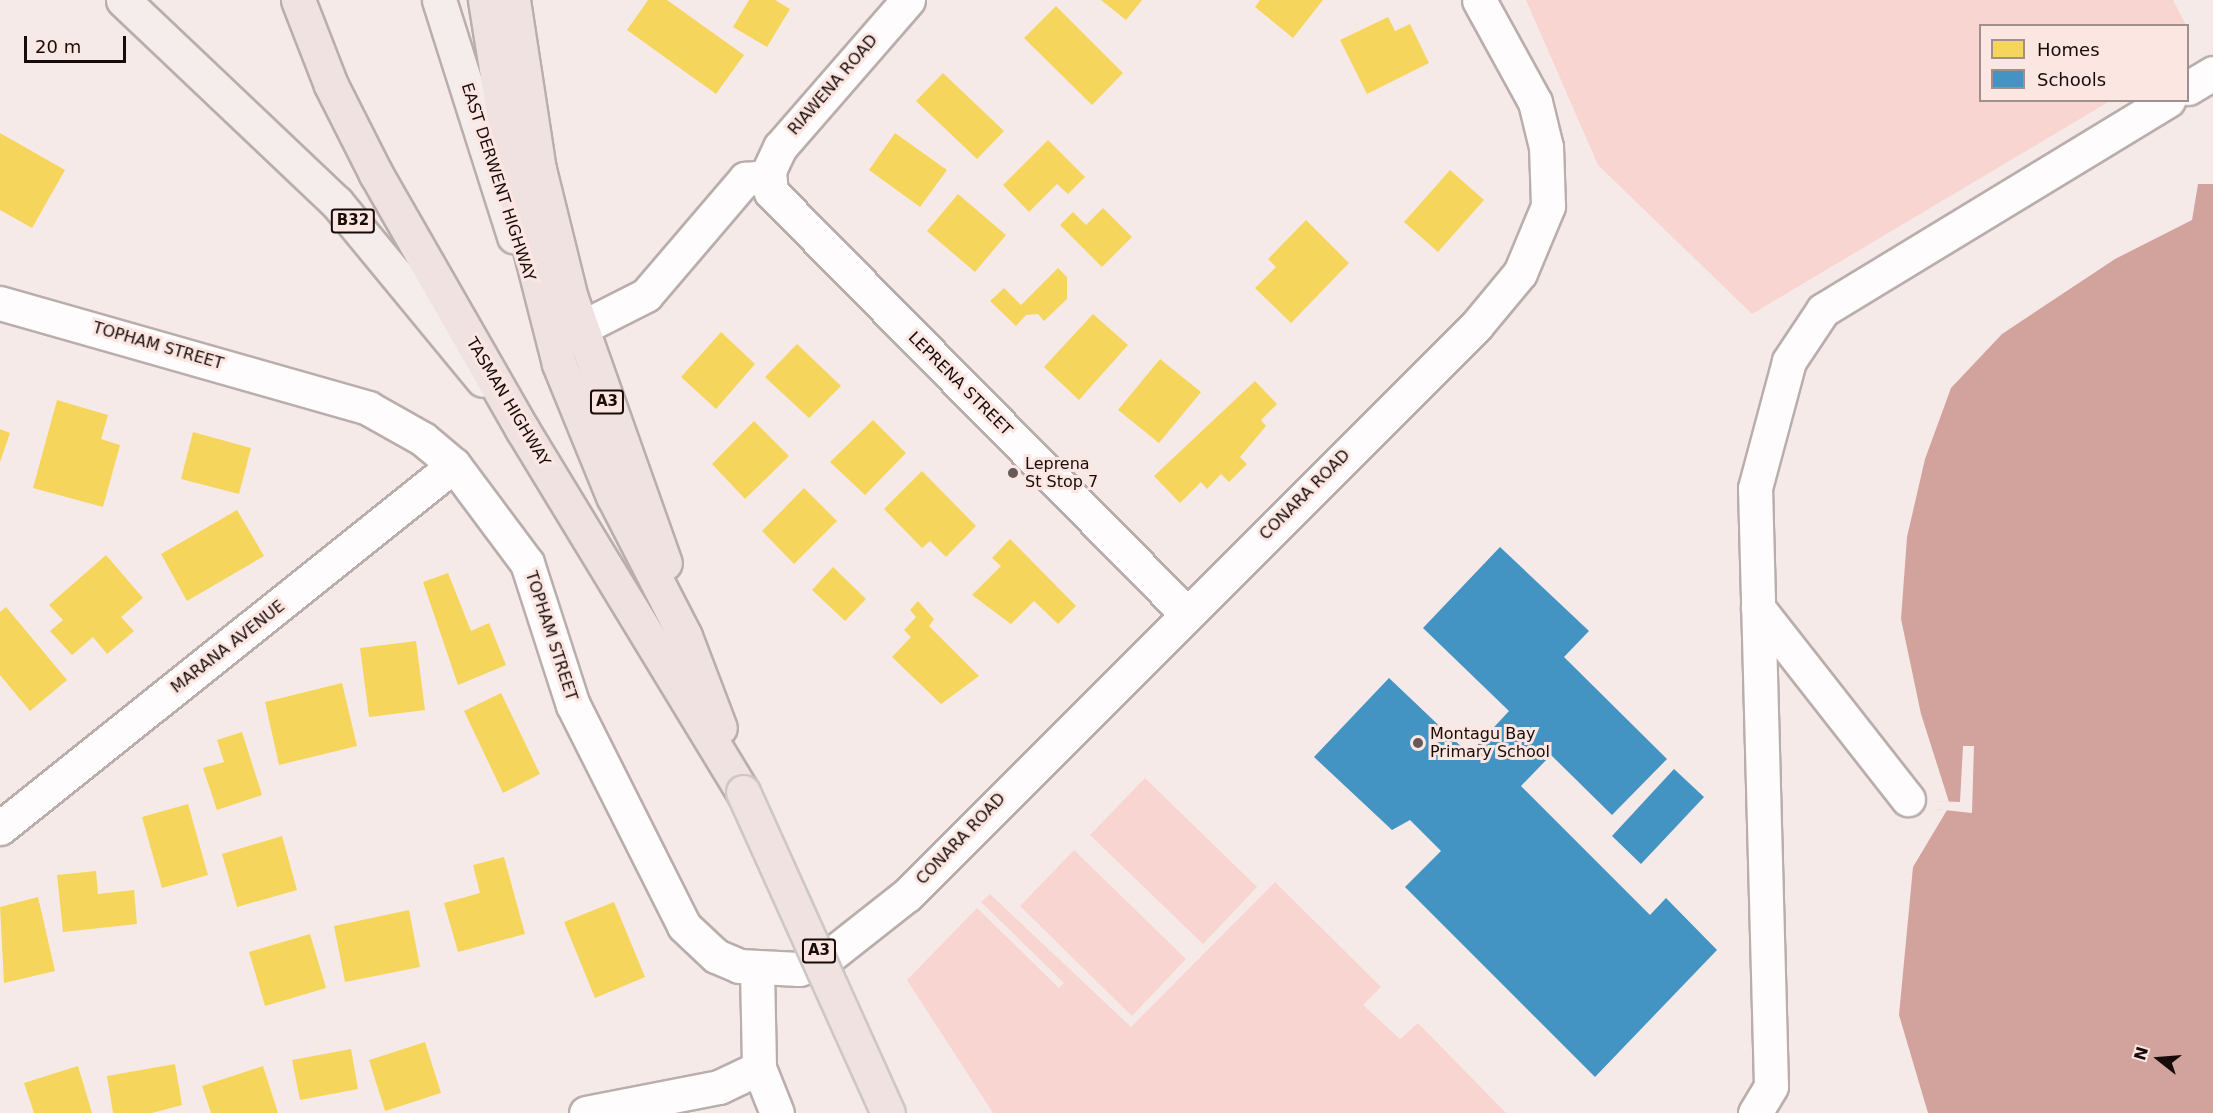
<!DOCTYPE html>
<html>
<head>
<meta charset="utf-8">
<style>
  body { margin:0 }
  #map { position:relative; width:2213px; height:1113px; overflow:hidden; background:#f6eae8; font-family:"DejaVu Sans",sans-serif }
  div>[style] { position:absolute }
  .green>* { inset:0; background:#f8d5d0 }
  .water>* { inset:0; background:#d2a39c }
  .pier>* { inset:0; background:#f6eae8 }
  .homes>* { inset:0; background:#f6d55c }
  .schools>* { inset:0; background:#4393c3 }
  .roads { filter:drop-shadow(2px 0 #b9aeac) drop-shadow(-2px 0 #b9aeac) drop-shadow(0 2px #b9aeac) drop-shadow(0 -2px #b9aeac) }
  .minor>* { height:33px; margin:-16.5px; padding:0 16.5px; transform-origin:16.5px; border-radius:16.5px; background:#fefcfc }
  .major>* { height:33px; margin:-16.5px; padding:0 16.5px; transform-origin:16.5px; border-radius:16.5px; background:#f5edeb }
  .highway>* { height:33px; margin:-16.5px; padding:0 16.5px; transform-origin:16.5px; border-radius:16.5px; background:#f0e2e0 }
  .bridges { filter:drop-shadow(2px 0 #cdc7c6) drop-shadow(-2px 0 #cdc7c6) drop-shadow(0 2px #cdc7c6) drop-shadow(0 -2px #cdc7c6) }
  .highway-bridge>* { height:33px; margin:-16.5px; padding:0 16.5px; transform-origin:16.5px; border-radius:16.5px; background:#f0e2e0 }
  .dots>* { width:16px; height:16px; translate:-50% -50%; box-sizing:border-box; border:3px solid #fce6e2; border-radius:50% }
  span { translate:-50% -50%; white-space:nowrap; text-align:center; line-height:1.15; -webkit-text-stroke:6px #fce6e2; paint-order:stroke }
  .shield-label span { padding:2px 4px; background:#fce6e2; border:2px solid; border-radius:4px; -webkit-text-stroke-width:0 }
  .shield-label { font-size:15px; color:#170c0a; font-weight:700 }
  .street-label { font-size:16px; color:#170c0a }
  .poi-label { font-size:16px; color:#170c0a }
  .left { translate:0 -50%; text-align:left }
  .legend { position:absolute; left:1979px; top:24px; width:210px; height:78px; box-sizing:border-box; background:#fce6e2; border:2px solid #a08f8c; margin:0; padding:8px 10px; list-style:none; font-size:18px; color:#170c0a }
  .legend li { display:flex; align-items:center; gap:12px; height:30px }
  .legend b { width:30px; border:2px solid #a08f8c }
  .north { position:absolute; left:2129px; top:1029px; width:60px; height:60px; -webkit-text-stroke:4px #fce6e2; paint-order:stroke; rotate:287deg; font-size:16px; font-weight:700; line-height:24px; text-align:center; color:#170c0a }
  .north::after { content:''; display:block; margin:auto; width:21px; height:27px; background:#170c0a; clip-path:polygon(50% 0,100% 100%,50% 72%,0 100%) }
  .scale { position:absolute; left:24px; top:36px; width:102px; height:27px; box-sizing:border-box; border:3px solid #170c0a; border-top:0; padding-left:8px; font-size:18px; line-height:21px; white-space:nowrap; color:#170c0a; -webkit-text-stroke:4px #fce6e2; paint-order:stroke }
</style>
</head>
<body>
<div id="map">
  <div class="green">
    <div style="clip-path:polygon(1526px 0,2173px 0,2186px 25px,1980px 26px,1980px 100px,2110px 101px,1752px 314px,1598px 165px)"></div>
    <div style="clip-path:polygon(1145px 778px,1257px 887px,1203px 944px,1090px 835px)"></div>
    <div style="clip-path:polygon(1074px 850px,1186px 959px,1132px 1016px,1020px 906px)"></div>
    <div style="clip-path:polygon(1275px 882px,1381px 987px,1363px 1005px,1400px 1039px,1418px 1023px,1506px 1113px,993px 1113px,907px 980px,977px 908px,1059px 988px,1064px 983px,981px 902px,990px 894px,1131px 1027px)"></div>
  </div>
  <div class="water">
    <div style="clip-path:polygon(2198px 184px,2213px 184px,2213px 1113px,1928px 1113px,1899px 1015px,1913px 867px,1947px 810px,1935px 809px,1935px 801px,1949px 802px,1921px 714px,1901px 619px,1907px 537px,1925px 459px,1951px 388px,2002px 334px,2115px 259px,2192px 220px)"></div>
  </div>
  <div class="pier">
    <div style="clip-path:polygon(1963px 746px,1974px 746px,1972px 813px,1935px 809px,1935px 801px,1960px 802px)"></div>
  </div>
  <div class="homes">
    <div style="clip-path:polygon(648px 0,667px 0,744px 55px,716px 94px,627px 30px)"></div>
    <div style="clip-path:polygon(749px 0,775px 0,790px 9px,767px 47px,733px 27px)"></div>
    <div style="clip-path:polygon(1101px 0,1142px 0,1126px 20px)"></div>
    <div style="clip-path:polygon(1260px 0,1323px 0,1293px 38px,1255px 7px)"></div>
    <div style="clip-path:polygon(1056px 6px,1123px 73px,1092px 105px,1024px 38px)"></div>
    <div style="clip-path:polygon(1388px 17px,1395px 31px,1410px 24px,1429px 63px,1367px 94px,1340px 40px)"></div>
    <div style="clip-path:polygon(943px 73px,1004px 131px,977px 159px,916px 101px)"></div>
    <div style="clip-path:polygon(0 133px,65px 170px,32px 228px,0 210px)"></div>
    <div style="clip-path:polygon(895px 133px,947px 170px,920px 207px,869px 170px)"></div>
    <div style="clip-path:polygon(1048px 140px,1085px 177px,1068px 194px,1057px 184px,1029px 212px,1003px 185px)"></div>
    <div style="clip-path:polygon(1450px 170px,1484px 200px,1438px 252px,1404px 222px)"></div>
    <div style="clip-path:polygon(958px 194px,1006px 235px,975px 272px,927px 231px)"></div>
    <div style="clip-path:polygon(1103px 208px,1132px 237px,1102px 267px,1060px 225px,1073px 212px,1086px 225px)"></div>
    <div style="clip-path:polygon(1306px 220px,1349px 263px,1291px 323px,1255px 288px,1276px 267px,1268px 259px)"></div>
    <div style="clip-path:polygon(1058px 268px,1067px 277px,1067px 299px,1044px 321px,1038px 314px,1026px 315px,1016px 326px,990px 301px,1004px 288px,1021px 305px)"></div>
    <div style="clip-path:polygon(1093px 314px,1128px 345px,1079px 400px,1044px 367px)"></div>
    <div style="clip-path:polygon(721px 332px,755px 364px,716px 409px,681px 377px)"></div>
    <div style="clip-path:polygon(797px 344px,841px 386px,809px 418px,765px 377px)"></div>
    <div style="clip-path:polygon(1160px 359px,1201px 392px,1159px 443px,1118px 410px)"></div>
    <div style="clip-path:polygon(1255px 381px,1277px 404px,1261px 420px,1266px 426px,1240px 457px,1247px 464px,1229px 482px,1221px 474px,1207px 489px,1201px 482px,1180px 503px,1154px 476px)"></div>
    <div style="clip-path:polygon(57px 400px,108px 415px,101px 439px,120px 445px,103px 507px,33px 488px)"></div>
    <div style="clip-path:polygon(873px 420px,906px 453px,865px 495px,830px 462px)"></div>
    <div style="clip-path:polygon(754px 421px,789px 456px,745px 499px,712px 464px)"></div>
    <div style="clip-path:polygon(0 429px,10px 433px,0 462px)"></div>
    <div style="clip-path:polygon(193px 432px,251px 448px,239px 494px,181px 479px)"></div>
    <div style="clip-path:polygon(922px 471px,976px 526px,946px 557px,930px 541px,922px 548px,884px 509px)"></div>
    <div style="clip-path:polygon(804px 488px,837px 521px,794px 564px,762px 531px)"></div>
    <div style="clip-path:polygon(237px 510px,264px 556px,187px 601px,161px 554px)"></div>
    <div style="clip-path:polygon(1010px 539px,1076px 606px,1058px 624px,1034px 601px,1011px 624px,972px 595px,1001px 566px,992px 558px)"></div>
    <div style="clip-path:polygon(106px 555px,143px 598px,121px 617px,134px 631px,107px 654px,93px 637px,72px 655px,50px 631px,63px 620px,49px 605px)"></div>
    <div style="clip-path:polygon(833px 567px,866px 599px,845px 621px,812px 590px)"></div>
    <div style="clip-path:polygon(448px 573px,471px 631px,489px 623px,506px 665px,458px 685px,423px 582px)"></div>
    <div style="clip-path:polygon(918px 601px,934px 619px,929px 626px,979px 676px,941px 704px,892px 657px,911px 637px,904px 630px,916px 617px,910px 610px)"></div>
    <div style="clip-path:polygon(6px 607px,67px 680px,30px 711px,0 675px,0 612px)"></div>
    <div style="clip-path:polygon(416px 641px,425px 710px,369px 717px,360px 648px)"></div>
    <div style="clip-path:polygon(342px 683px,357px 746px,279px 765px,265px 702px)"></div>
    <div style="clip-path:polygon(501px 693px,540px 774px,503px 793px,464px 711px)"></div>
    <div style="clip-path:polygon(242px 732px,262px 795px,217px 810px,203px 768px,224px 762px,217px 740px)"></div>
    <div style="clip-path:polygon(188px 804px,208px 875px,162px 888px,142px 817px)"></div>
    <div style="clip-path:polygon(282px 836px,297px 890px,237px 907px,222px 854px)"></div>
    <div style="clip-path:polygon(504px 857px,525px 934px,458px 952px,444px 903px,480px 893px,473px 865px)"></div>
    <div style="clip-path:polygon(96px 871px,98px 894px,134px 890px,137px 924px,63px 932px,57px 875px)"></div>
    <div style="clip-path:polygon(38px 897px,55px 971px,4px 983px,0 907px)"></div>
    <div style="clip-path:polygon(614px 902px,645px 977px,595px 998px,564px 922px)"></div>
    <div style="clip-path:polygon(409px 910px,420px 967px,345px 982px,334px 926px)"></div>
    <div style="clip-path:polygon(310px 934px,326px 988px,265px 1006px,249px 952px)"></div>
    <div style="clip-path:polygon(425px 1042px,441px 1093px,385px 1111px,369px 1060px)"></div>
    <div style="clip-path:polygon(351px 1049px,358px 1089px,300px 1100px,292px 1060px)"></div>
    <div style="clip-path:polygon(175px 1064px,182px 1105px,152px 1113px,113px 1113px,107px 1076px)"></div>
    <div style="clip-path:polygon(78px 1066px,92px 1113px,34px 1113px,24px 1083px)"></div>
    <div style="clip-path:polygon(263px 1066px,278px 1113px,211px 1113px,202px 1086px)"></div>
  </div>
  <div class="schools">
    <div style="clip-path:polygon(1500px 547px,1589px 631px,1564px 657px,1667px 759px,1612px 815px,1551px 755px,1521px 786px,1650px 915px,1666px 898px,1717px 950px,1595px 1077px,1405px 887px,1441px 851px,1410px 820px,1392px 830px,1314px 757px,1389px 678px,1469px 754px,1509px 711px,1423px 628px)"></div>
    <div style="clip-path:polygon(1674px 769px,1704px 797px,1641px 864px,1612px 836px)"></div>
  </div>
  <div class="roads">
    <div class="minor">
      <div style="left:908px;top:0;width:195px;rotate:131deg"></div>
      <div style="left:780px;top:147px;width:26px;rotate:115deg"></div>
      <div style="left:769px;top:171px;width:21px;rotate:85deg"></div>
      <div style="left:771px;top:192px;width:591px;rotate:45.41deg"></div>
      <div style="left:2188px;top:88px;width:29px;rotate:-31deg"></div>
      <div style="left:0;top:303px;width:383px;rotate:15.9deg"></div>
      <div style="left:368px;top:408px;width:63px;rotate:29.4deg"></div>
      <div style="left:423px;top:439px;width:40px;rotate:40deg"></div>
      <div style="left:454px;top:465px;width:122px;rotate:53.3deg"></div>
      <div style="left:527px;top:563px;width:149px;rotate:72.1deg"></div>
      <div style="left:573px;top:705px;width:247px;rotate:63.3deg"></div>
      <div style="left:684px;top:926px;width:44px;rotate:43.2deg"></div>
      <div style="left:716px;top:956px;width:25px;rotate:23deg"></div>
      <div style="left:739px;top:966px;width:60px;rotate:2.9deg"></div>
      <div style="left:799px;top:969px;width:25px;rotate:-18deg"></div>
      <div style="left:823px;top:961px;width:107px;rotate:-38.2deg"></div>
      <div style="left:907px;top:895px;width:805px;rotate:-45deg"></div>
      <div style="left:1476px;top:326px;width:69px;rotate:-50.3deg"></div>
      <div style="left:1520px;top:273px;width:73px;rotate:-67.3deg"></div>
      <div style="left:1548px;top:206px;width:59px;rotate:-91.9deg"></div>
      <div style="left:1546px;top:147px;width:46px;rotate:-103.7deg"></div>
      <div style="left:1535px;top:102px;width:116px;rotate:-118.8deg"></div>
      <div style="left:581px;top:328px;width:73px;rotate:-26.9deg"></div>
      <div style="left:646px;top:295px;width:153px;rotate:-49.5deg"></div>
      <div style="left:745px;top:179px;width:24px;rotate:-5deg"></div>
      <div style="left:1758px;top:608px;width:243px;rotate:51.9deg"></div>
      <div style="left:0;top:828px;width:581px;rotate:-38.64deg"></div>
      <div style="left:757px;top:970px;width:98px;rotate:88.8deg"></div>
      <div style="left:759px;top:1068px;width:48px;rotate:68.2deg"></div>
      <div style="left:586px;top:1113px;width:136px;rotate:-11.1deg"></div>
      <div style="left:719px;top:1087px;width:44px;rotate:-25.4deg"></div>
      <div style="left:1755px;top:1113px;width:31px;rotate:-59deg"></div>
      <div style="left:1771px;top:1086px;width:598px;rotate:-91.53deg"></div>
      <div style="left:1755px;top:488px;width:131px;rotate:-75deg"></div>
      <div style="left:1789px;top:361px;width:61px;rotate:-56.3deg"></div>
      <div style="left:1823px;top:310px;width:404px;rotate:-31.3deg"></div>
    </div>
    <div class="major">
      <div style="left:123px;top:0;width:295px;rotate:43.5deg"></div>
      <div style="left:337px;top:203px;width:229px;rotate:50.5deg"></div>
      <div style="left:439px;top:0;width:248px;rotate:72.4deg"></div>
    </div>
    <div class="highway">
      <div style="left:298px;top:0;width:91px;rotate:68.8deg"></div>
      <div style="left:331px;top:85px;width:100px;rotate:63.2deg"></div>
      <div style="left:376px;top:174px;width:294px;rotate:60.2deg"></div>
      <div style="left:522px;top:429px;width:425px;rotate:58.7deg"></div>
      <div style="left:485px;top:0;width:202px;rotate:80.9deg"></div>
      <div style="left:517px;top:199px;width:170px;rotate:75.7deg"></div>
      <div style="left:559px;top:364px;width:143px;rotate:67.8deg"></div>
      <div style="left:613px;top:496px;width:157px;rotate:62.8deg"></div>
      <div style="left:685px;top:636px;width:98px;rotate:69.2deg"></div>
      <div style="left:513px;top:0;width:171px;rotate:81.3deg"></div>
      <div style="left:539px;top:169px;width:133px;rotate:76.1deg"></div>
      <div style="left:571px;top:298px;width:281px;rotate:70.5deg"></div>
    </div>
  </div>
  <div class="bridges">
    <div class="highway-bridge">
      <div style="left:743px;top:792px;width:352px;rotate:65.7deg"></div>
    </div>
  </div>
  <div class="dots">
    <div style="left:1013px;top:473px;background:#655a58"></div>
    <div style="left:1418px;top:743px;background:#655a58"></div>
  </div>
  <div class="shield-label">
    <span style="left:353px;top:221px">B32</span>
    <span style="left:607px;top:402px">A3</span>
    <span style="left:819px;top:951px">A3</span>
  </div>
  <div class="street-label">
    <span style="left:833px;top:85px;rotate:-49deg">RIAWENA ROAD</span>
    <span style="left:498px;top:182px;rotate:72deg">EAST DERWENT HIGHWAY</span>
    <span style="left:158px;top:346px;rotate:16deg">TOPHAM STREET</span>
    <span style="left:960px;top:384px;rotate:45deg">LEPRENA STREET</span>
    <span style="left:508px;top:402px;rotate:59deg">TASMAN HIGHWAY</span>
    <span style="left:1305px;top:495px;rotate:-45deg">CONARA ROAD</span>
    <span style="left:551px;top:636px;rotate:72deg">TOPHAM STREET</span>
    <span style="left:228px;top:647px;rotate:-38deg">MARANA AVENUE</span>
    <span style="left:961px;top:839px;rotate:-46deg">CONARA ROAD</span>
  </div>
  <div class="poi-label">
    <span class="left" style="left:1025px;top:473px">Leprena<br>St Stop 7</span>
    <span class="left" style="left:1430px;top:743px">Montagu Bay<br>Primary School</span>
  </div>
  <ul class="legend">
  <li><b style="height:16px;background:#f6d55c"></b>Homes</li>
  <li><b style="height:16px;background:#4393c3"></b>Schools</li>
  </ul>
  <div class="north">N</div>
  <div class="scale">20 m</div>
</div>
</body>
</html>
